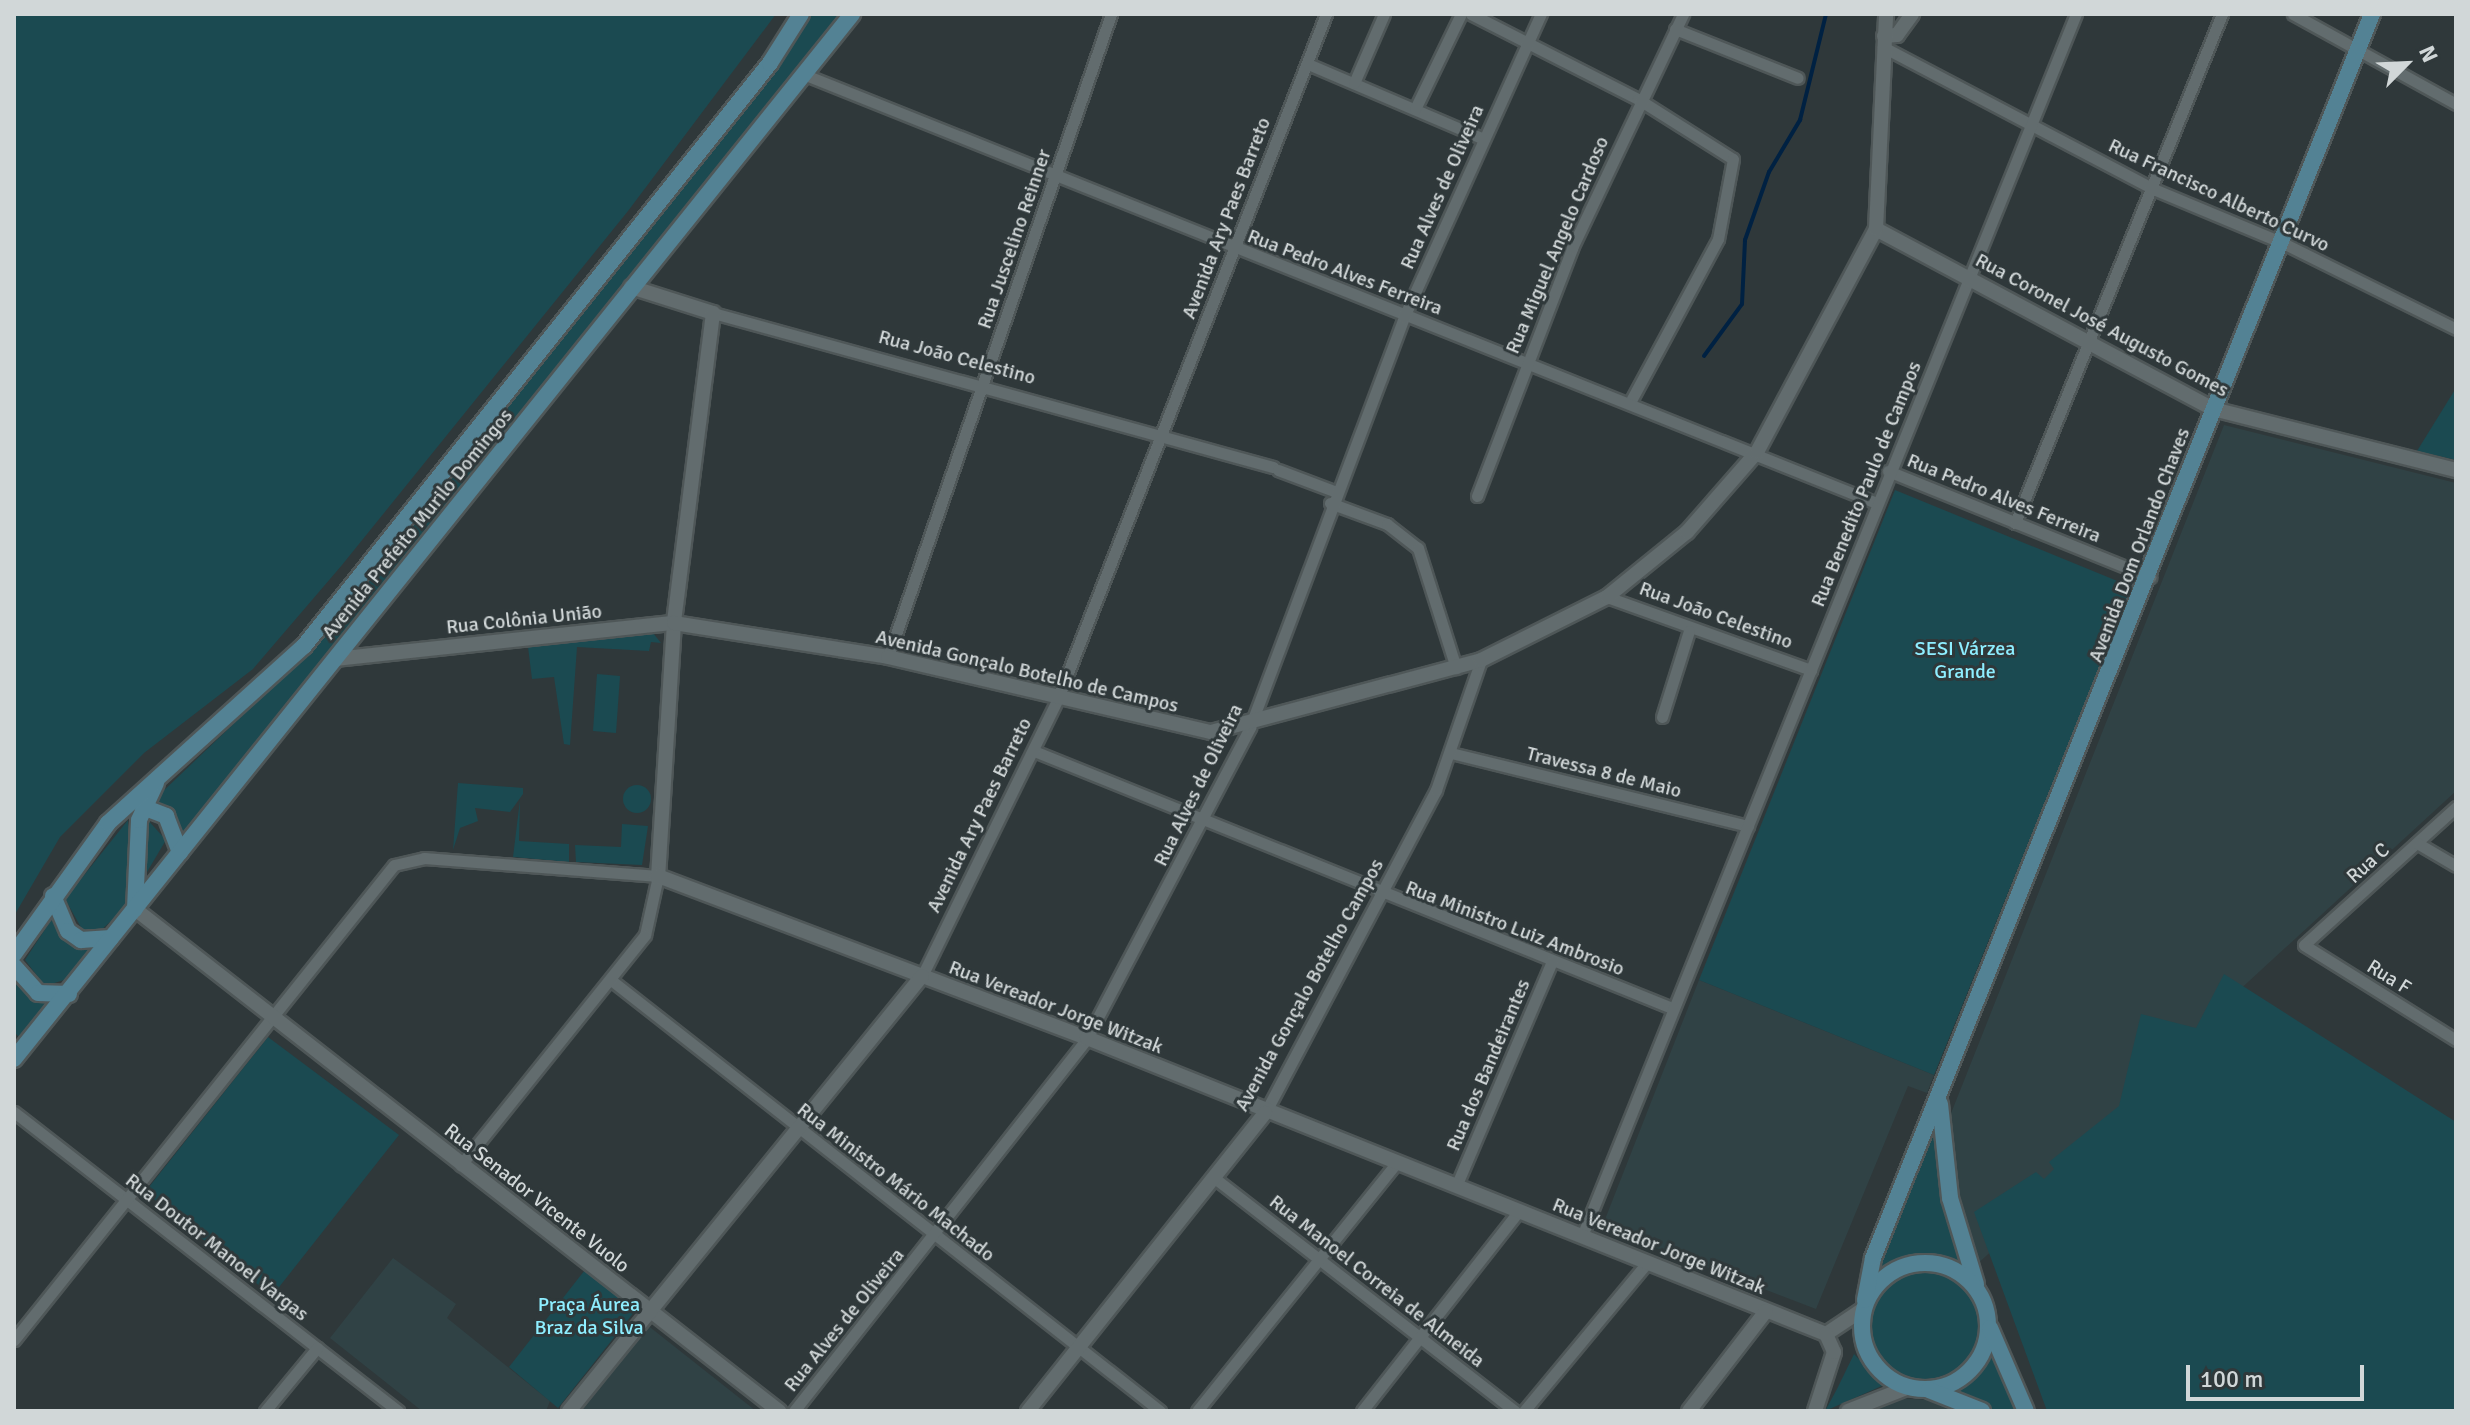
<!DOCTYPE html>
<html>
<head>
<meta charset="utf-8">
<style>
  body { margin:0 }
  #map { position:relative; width:2470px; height:1425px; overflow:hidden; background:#2f383a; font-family:Signika,sans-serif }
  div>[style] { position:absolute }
  .built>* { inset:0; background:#304245 }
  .green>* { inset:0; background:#1b4a51 }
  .round { border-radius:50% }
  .stream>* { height:4px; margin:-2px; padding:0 2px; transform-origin:2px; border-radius:2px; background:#002142 }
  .roads { filter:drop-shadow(2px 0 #4f5758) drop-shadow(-2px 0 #4f5758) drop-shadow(0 2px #4f5758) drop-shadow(0 -2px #4f5758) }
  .minor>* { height:11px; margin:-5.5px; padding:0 5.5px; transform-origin:5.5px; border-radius:5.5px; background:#626c6e }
  .tertiary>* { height:14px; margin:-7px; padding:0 7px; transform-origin:7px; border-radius:7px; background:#626c6e }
  .secondary>* { height:16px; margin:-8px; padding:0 8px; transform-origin:8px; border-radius:8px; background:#538294 }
  .secondary>.ring { margin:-8px; padding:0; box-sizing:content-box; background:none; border:16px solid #538294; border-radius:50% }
  span { translate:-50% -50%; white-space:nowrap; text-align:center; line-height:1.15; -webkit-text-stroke:6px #2f383a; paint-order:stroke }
  .street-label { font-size:20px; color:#d1d7d8 }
  .park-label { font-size:20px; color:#8eeeff }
  .frame { position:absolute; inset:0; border:16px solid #d1d7d8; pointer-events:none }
  .north { position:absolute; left:2366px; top:24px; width:80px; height:80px; -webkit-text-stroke:6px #2f383a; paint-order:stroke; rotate:66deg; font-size:22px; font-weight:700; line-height:32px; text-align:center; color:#d1d7d8 }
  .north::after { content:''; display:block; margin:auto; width:28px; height:36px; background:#d1d7d8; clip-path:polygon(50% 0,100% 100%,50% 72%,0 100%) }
  .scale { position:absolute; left:2186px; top:1365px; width:178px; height:36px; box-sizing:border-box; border:4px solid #d1d7d8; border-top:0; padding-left:10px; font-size:24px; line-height:28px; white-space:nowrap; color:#d1d7d8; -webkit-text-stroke:6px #2f383a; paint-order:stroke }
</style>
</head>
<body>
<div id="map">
  <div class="built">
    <div style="clip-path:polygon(2224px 425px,2456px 483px,2456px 791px,2223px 1005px,2240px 1026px,1975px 1266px,1944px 1131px)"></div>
    <div style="clip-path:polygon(1699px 980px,1934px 1075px,1927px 1093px,1908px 1086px,1816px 1309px,1602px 1227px)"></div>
    <div style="clip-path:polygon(393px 1258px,456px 1304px,447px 1318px,550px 1401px,546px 1411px,422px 1411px,330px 1338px)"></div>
    <div style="clip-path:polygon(646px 1324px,756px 1411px,578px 1411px)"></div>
    <div style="clip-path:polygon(1896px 1398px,1931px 1400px,1965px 1411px,1861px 1411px)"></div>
  </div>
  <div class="green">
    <div style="clip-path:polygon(14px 14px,776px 14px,628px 211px,342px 565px,253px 669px,144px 753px,60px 837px,14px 916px)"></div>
    <div style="clip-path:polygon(809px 14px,842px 14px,184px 833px,170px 809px,153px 802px,158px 796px,309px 652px)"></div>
    <div style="clip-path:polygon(2456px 388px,2456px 460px,2417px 451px)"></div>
    <div style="clip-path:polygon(1895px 490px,2132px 587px,1934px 1075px,1699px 980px)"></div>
    <div style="clip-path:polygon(653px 633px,661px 643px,651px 642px,649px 651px,577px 647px,570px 745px,564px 744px,554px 677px,532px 679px,528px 647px)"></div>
    <div style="clip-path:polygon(597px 674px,620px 676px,616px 733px,593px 731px)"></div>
    <div style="clip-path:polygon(458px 783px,523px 788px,523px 794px,510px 812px,475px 808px,478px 821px,460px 828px,453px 850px)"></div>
    <div class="round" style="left:623px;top:785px;width:28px;height:28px"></div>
    <div style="clip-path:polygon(520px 800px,519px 841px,569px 844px,569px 862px,513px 857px)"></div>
    <div style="clip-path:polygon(146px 818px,166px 840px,144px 877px)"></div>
    <div style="clip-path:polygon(128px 820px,131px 903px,99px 932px,83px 931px,65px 899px)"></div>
    <div style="clip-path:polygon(622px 824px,648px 826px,642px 865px,576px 862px,575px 845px,621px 847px)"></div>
    <div style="clip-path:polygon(51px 920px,71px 943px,93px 949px,67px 979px,45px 986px,25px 960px)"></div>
    <div style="clip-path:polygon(2224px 974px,2456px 1122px,2456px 1411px,2047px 1411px,1974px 1212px,2036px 1172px,2044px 1179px,2054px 1169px,2049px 1162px,2119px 1106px,2141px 1014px,2196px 1028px)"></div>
    <div style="clip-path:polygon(14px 983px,47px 1004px,20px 1038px,14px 1032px)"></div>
    <div style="clip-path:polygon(268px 1037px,399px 1135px,272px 1296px,145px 1192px)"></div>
    <div style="clip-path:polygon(1931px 1122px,1966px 1268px,1919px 1254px,1879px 1269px)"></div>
    <div style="clip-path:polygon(588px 1266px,639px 1306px,558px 1408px,509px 1367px)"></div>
    <div class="round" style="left:1869px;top:1269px;width:110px;height:110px"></div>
    <div style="clip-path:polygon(1992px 1345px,2018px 1411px,1993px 1411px,1948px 1388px,1973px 1374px)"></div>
    <div style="clip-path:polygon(1854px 1354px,1884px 1385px,1825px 1411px,1837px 1389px)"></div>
  </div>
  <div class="stream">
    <div style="left:1704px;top:356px;width:64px;rotate:-53.8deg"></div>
    <div style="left:1742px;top:304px;width:64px;rotate:-87.3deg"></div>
    <div style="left:1745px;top:240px;width:72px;rotate:-70.6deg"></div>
    <div style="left:1769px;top:172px;width:61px;rotate:-59.2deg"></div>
    <div style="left:1800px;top:120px;width:109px;rotate:-76.2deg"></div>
  </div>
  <div class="roads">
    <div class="minor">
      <div style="left:1471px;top:14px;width:187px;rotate:27deg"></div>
      <div style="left:1638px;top:99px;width:112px;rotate:32.3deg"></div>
      <div style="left:1733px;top:159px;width:81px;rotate:100.6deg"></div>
      <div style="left:1718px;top:239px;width:187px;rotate:118.3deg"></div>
      <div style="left:2293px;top:14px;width:186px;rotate:28.9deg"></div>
      <div style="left:1675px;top:29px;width:132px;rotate:21.7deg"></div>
      <div style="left:1883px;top:47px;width:303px;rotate:27.7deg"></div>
      <div style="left:2151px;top:188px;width:141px;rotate:22.6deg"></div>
      <div style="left:2281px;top:242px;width:195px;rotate:26.4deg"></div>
      <div style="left:1308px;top:64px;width:191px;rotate:23.1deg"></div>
      <div style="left:803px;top:74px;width:1153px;rotate:21.78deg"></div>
      <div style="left:1354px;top:83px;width:75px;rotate:-66.5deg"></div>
      <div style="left:1415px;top:109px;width:106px;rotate:-64.2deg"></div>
      <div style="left:713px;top:313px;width:581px;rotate:15.38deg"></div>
      <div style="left:1278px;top:470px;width:60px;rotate:20.6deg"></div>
      <div style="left:1888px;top:471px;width:283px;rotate:22deg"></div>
      <div style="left:1477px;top:496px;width:266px;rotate:-69deg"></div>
      <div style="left:1572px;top:248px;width:259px;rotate:-64.6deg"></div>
      <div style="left:1330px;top:503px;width:61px;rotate:20.2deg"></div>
      <div style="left:1387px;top:524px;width:39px;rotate:38deg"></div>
      <div style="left:1418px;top:548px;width:126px;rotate:72.4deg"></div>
      <div style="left:2015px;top:523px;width:549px;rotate:-67.87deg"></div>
      <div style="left:1607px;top:597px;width:217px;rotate:19.7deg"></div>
      <div style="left:888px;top:657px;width:681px;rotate:-70.87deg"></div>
      <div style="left:1662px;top:717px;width:90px;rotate:-72.6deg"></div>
      <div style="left:1034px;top:751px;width:688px;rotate:21.94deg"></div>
      <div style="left:1451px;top:753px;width:306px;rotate:13.8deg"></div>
      <div style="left:2456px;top:807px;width:205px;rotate:137.8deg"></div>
      <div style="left:2304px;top:945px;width:179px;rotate:32deg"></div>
      <div style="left:2417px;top:843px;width:45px;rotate:30.5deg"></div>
      <div style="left:922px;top:976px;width:309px;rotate:-63.9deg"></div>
      <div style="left:1058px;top:698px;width:735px;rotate:-68.6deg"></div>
      <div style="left:611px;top:980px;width:698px;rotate:38.13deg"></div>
      <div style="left:14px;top:1112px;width:487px;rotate:37.9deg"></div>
      <div style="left:1265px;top:1113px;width:365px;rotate:-62.1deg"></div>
      <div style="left:1436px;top:790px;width:138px;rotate:-70.9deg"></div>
      <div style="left:1217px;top:1180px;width:377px;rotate:37.8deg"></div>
      <div style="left:1457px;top:1184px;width:242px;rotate:-66.9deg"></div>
      <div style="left:1582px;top:1236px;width:1318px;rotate:-67.99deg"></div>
      <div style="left:14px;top:1340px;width:608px;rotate:-51.34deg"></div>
      <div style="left:394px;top:865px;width:31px;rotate:-13deg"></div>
      <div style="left:424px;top:858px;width:235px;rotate:4.4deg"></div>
      <div style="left:658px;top:876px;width:60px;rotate:102.4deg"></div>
      <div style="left:645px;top:935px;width:295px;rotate:128.7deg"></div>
      <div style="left:265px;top:1411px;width:82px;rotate:-50.5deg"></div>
      <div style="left:794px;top:1411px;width:474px;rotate:-51.8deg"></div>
      <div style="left:1087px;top:1038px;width:351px;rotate:-62.3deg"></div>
      <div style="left:1250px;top:727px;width:438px;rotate:-69.4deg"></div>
      <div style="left:1404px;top:317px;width:333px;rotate:-65.7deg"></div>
      <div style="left:1197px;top:1411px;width:319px;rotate:-51.2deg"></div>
      <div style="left:1362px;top:1411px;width:254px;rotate:-51.9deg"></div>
      <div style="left:1524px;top:1411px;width:192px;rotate:-50.3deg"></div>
    </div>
    <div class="tertiary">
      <div style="left:1884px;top:36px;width:13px;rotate:-4deg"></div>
      <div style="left:1897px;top:35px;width:26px;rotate:-54deg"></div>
      <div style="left:1876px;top:229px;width:382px;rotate:28.1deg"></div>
      <div style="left:2213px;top:409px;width:251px;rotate:14.1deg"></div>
      <div style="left:631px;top:287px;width:86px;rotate:17.6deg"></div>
      <div style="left:713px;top:313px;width:312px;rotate:97.2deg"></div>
      <div style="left:674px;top:623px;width:254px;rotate:93.6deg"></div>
      <div style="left:658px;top:876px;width:459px;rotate:20.7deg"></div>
      <div style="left:1087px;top:1038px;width:796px;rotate:21.83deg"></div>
      <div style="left:335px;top:659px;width:341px;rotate:-6.1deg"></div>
      <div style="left:674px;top:623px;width:217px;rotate:9deg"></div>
      <div style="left:888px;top:657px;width:332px;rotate:13.1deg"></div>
      <div style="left:1211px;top:732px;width:279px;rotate:-14.9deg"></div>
      <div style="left:1481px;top:660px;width:141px;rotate:-26.6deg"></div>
      <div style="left:1607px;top:597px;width:103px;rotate:-39.1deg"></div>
      <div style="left:1687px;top:532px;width:106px;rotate:-48.8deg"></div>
      <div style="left:1757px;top:452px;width:253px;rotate:-61.9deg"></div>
      <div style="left:1876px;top:229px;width:215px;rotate:-87.3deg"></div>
      <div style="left:135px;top:909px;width:817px;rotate:37.94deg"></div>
      <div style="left:1826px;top:1334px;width:43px;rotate:-33.7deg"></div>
      <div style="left:569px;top:1411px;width:560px;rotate:-50.94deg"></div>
      <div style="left:1028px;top:1411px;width:381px;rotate:-51.5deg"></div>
      <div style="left:1689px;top:1411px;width:126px;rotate:-52.4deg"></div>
      <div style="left:1815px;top:1411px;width:62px;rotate:-72.1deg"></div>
      <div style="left:1834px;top:1352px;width:20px;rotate:-114deg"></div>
      <div style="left:1848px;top:1411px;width:66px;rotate:-21.5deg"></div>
    </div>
    <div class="secondary">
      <div style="left:143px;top:807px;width:25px;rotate:21deg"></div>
      <div style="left:166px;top:816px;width:39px;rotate:69deg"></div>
      <div style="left:53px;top:896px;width:38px;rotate:67deg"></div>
      <div style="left:68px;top:931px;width:16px;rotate:35deg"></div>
      <div style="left:81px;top:940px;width:30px;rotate:-4deg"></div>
      <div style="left:135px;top:909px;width:89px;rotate:-87.4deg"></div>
      <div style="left:139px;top:820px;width:41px;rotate:-65.3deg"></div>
      <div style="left:14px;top:954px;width:161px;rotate:-54.3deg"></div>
      <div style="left:108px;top:823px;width:264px;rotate:-42.1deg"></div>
      <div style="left:304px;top:646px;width:746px;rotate:-51.36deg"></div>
      <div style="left:770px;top:63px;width:58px;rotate:-57.7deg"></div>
      <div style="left:14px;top:966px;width:36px;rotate:48deg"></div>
      <div style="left:38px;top:993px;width:31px;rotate:2deg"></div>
      <div style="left:14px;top:1059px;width:1340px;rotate:-51.27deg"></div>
      <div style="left:1940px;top:1104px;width:95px;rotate:83.9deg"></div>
      <div style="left:1950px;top:1198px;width:90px;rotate:73.2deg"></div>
      <div class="ring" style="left:1862px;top:1263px;width:110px;height:110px"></div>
      <div style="left:1865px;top:1300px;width:43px;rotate:-79.2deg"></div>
      <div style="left:1873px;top:1258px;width:1340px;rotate:-68.14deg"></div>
      <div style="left:1990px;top:1328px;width:90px;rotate:66.6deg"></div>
      <div style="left:1929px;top:1390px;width:57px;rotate:21.6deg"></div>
    </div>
  </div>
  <div class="street-label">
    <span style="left:1442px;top:187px;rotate:-66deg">Rua Alves de Oliveira</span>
    <span style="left:2219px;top:195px;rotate:25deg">Rua Francisco Alberto Curvo</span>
    <span style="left:1226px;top:218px;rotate:-69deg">Avenida Ary Paes Barreto</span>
    <span style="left:1014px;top:239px;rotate:-71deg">Rua Juscelino Reinner</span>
    <span style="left:1557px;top:245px;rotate:-67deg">Rua Miguel Angelo Cardoso</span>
    <span style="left:1345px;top:272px;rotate:21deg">Rua Pedro Alves Ferreira</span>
    <span style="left:2102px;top:325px;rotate:28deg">Rua Coronel José Augusto Gomes</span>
    <span style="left:957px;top:357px;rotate:15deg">Rua João Celestino</span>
    <span style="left:1866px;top:484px;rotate:-68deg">Rua Benedito Paulo de Campos</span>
    <span style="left:2004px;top:498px;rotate:22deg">Rua Pedro Alves Ferreira</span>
    <span style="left:417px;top:524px;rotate:-51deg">Avenida Prefeito Murilo Domingos</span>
    <span style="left:2139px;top:545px;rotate:-69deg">Avenida Dom Orlando Chaves</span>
    <span style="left:1716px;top:615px;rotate:20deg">Rua João Celestino</span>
    <span style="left:524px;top:619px;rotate:-6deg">Rua Colônia União</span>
    <span style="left:1027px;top:671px;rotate:13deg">Avenida Gonçalo Botelho de Campos</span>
    <span style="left:1604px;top:772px;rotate:14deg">Travessa 8 de Maio</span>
    <span style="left:1198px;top:785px;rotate:-64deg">Rua Alves de Oliveira</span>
    <span style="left:979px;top:815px;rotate:-64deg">Avenida Ary Paes Barreto</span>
    <span style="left:2368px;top:863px;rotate:-42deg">Rua C</span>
    <span style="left:1515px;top:928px;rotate:21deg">Rua Ministro Luiz Ambrosio</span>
    <span style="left:2389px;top:977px;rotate:32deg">Rua F</span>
    <span style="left:1309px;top:985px;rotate:-61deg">Avenida Gonçalo Botelho Campos</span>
    <span style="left:1056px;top:1007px;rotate:21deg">Rua Vereador Jorge Witzak</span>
    <span style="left:1488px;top:1065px;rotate:-67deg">Rua dos Bandeirantes</span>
    <span style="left:896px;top:1182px;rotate:38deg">Rua Ministro Mário Machado</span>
    <span style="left:537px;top:1198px;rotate:38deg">Rua Senador Vicente Vuolo</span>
    <span style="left:1659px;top:1246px;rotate:22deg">Rua Vereador Jorge Witzak</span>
    <span style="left:217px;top:1247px;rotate:38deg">Rua Doutor Manoel Vargas</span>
    <span style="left:1377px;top:1281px;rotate:38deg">Rua Manoel Correia de Almeida</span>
    <span style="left:844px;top:1320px;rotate:-51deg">Rua Alves de Oliveira</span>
  </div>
  <div class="park-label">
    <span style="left:1965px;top:660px">SESI Várzea<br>Grande</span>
    <span style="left:589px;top:1316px">Praça Áurea<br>Braz da Silva</span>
  </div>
  <div class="frame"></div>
  <div class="north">N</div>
  <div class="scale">100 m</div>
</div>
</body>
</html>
